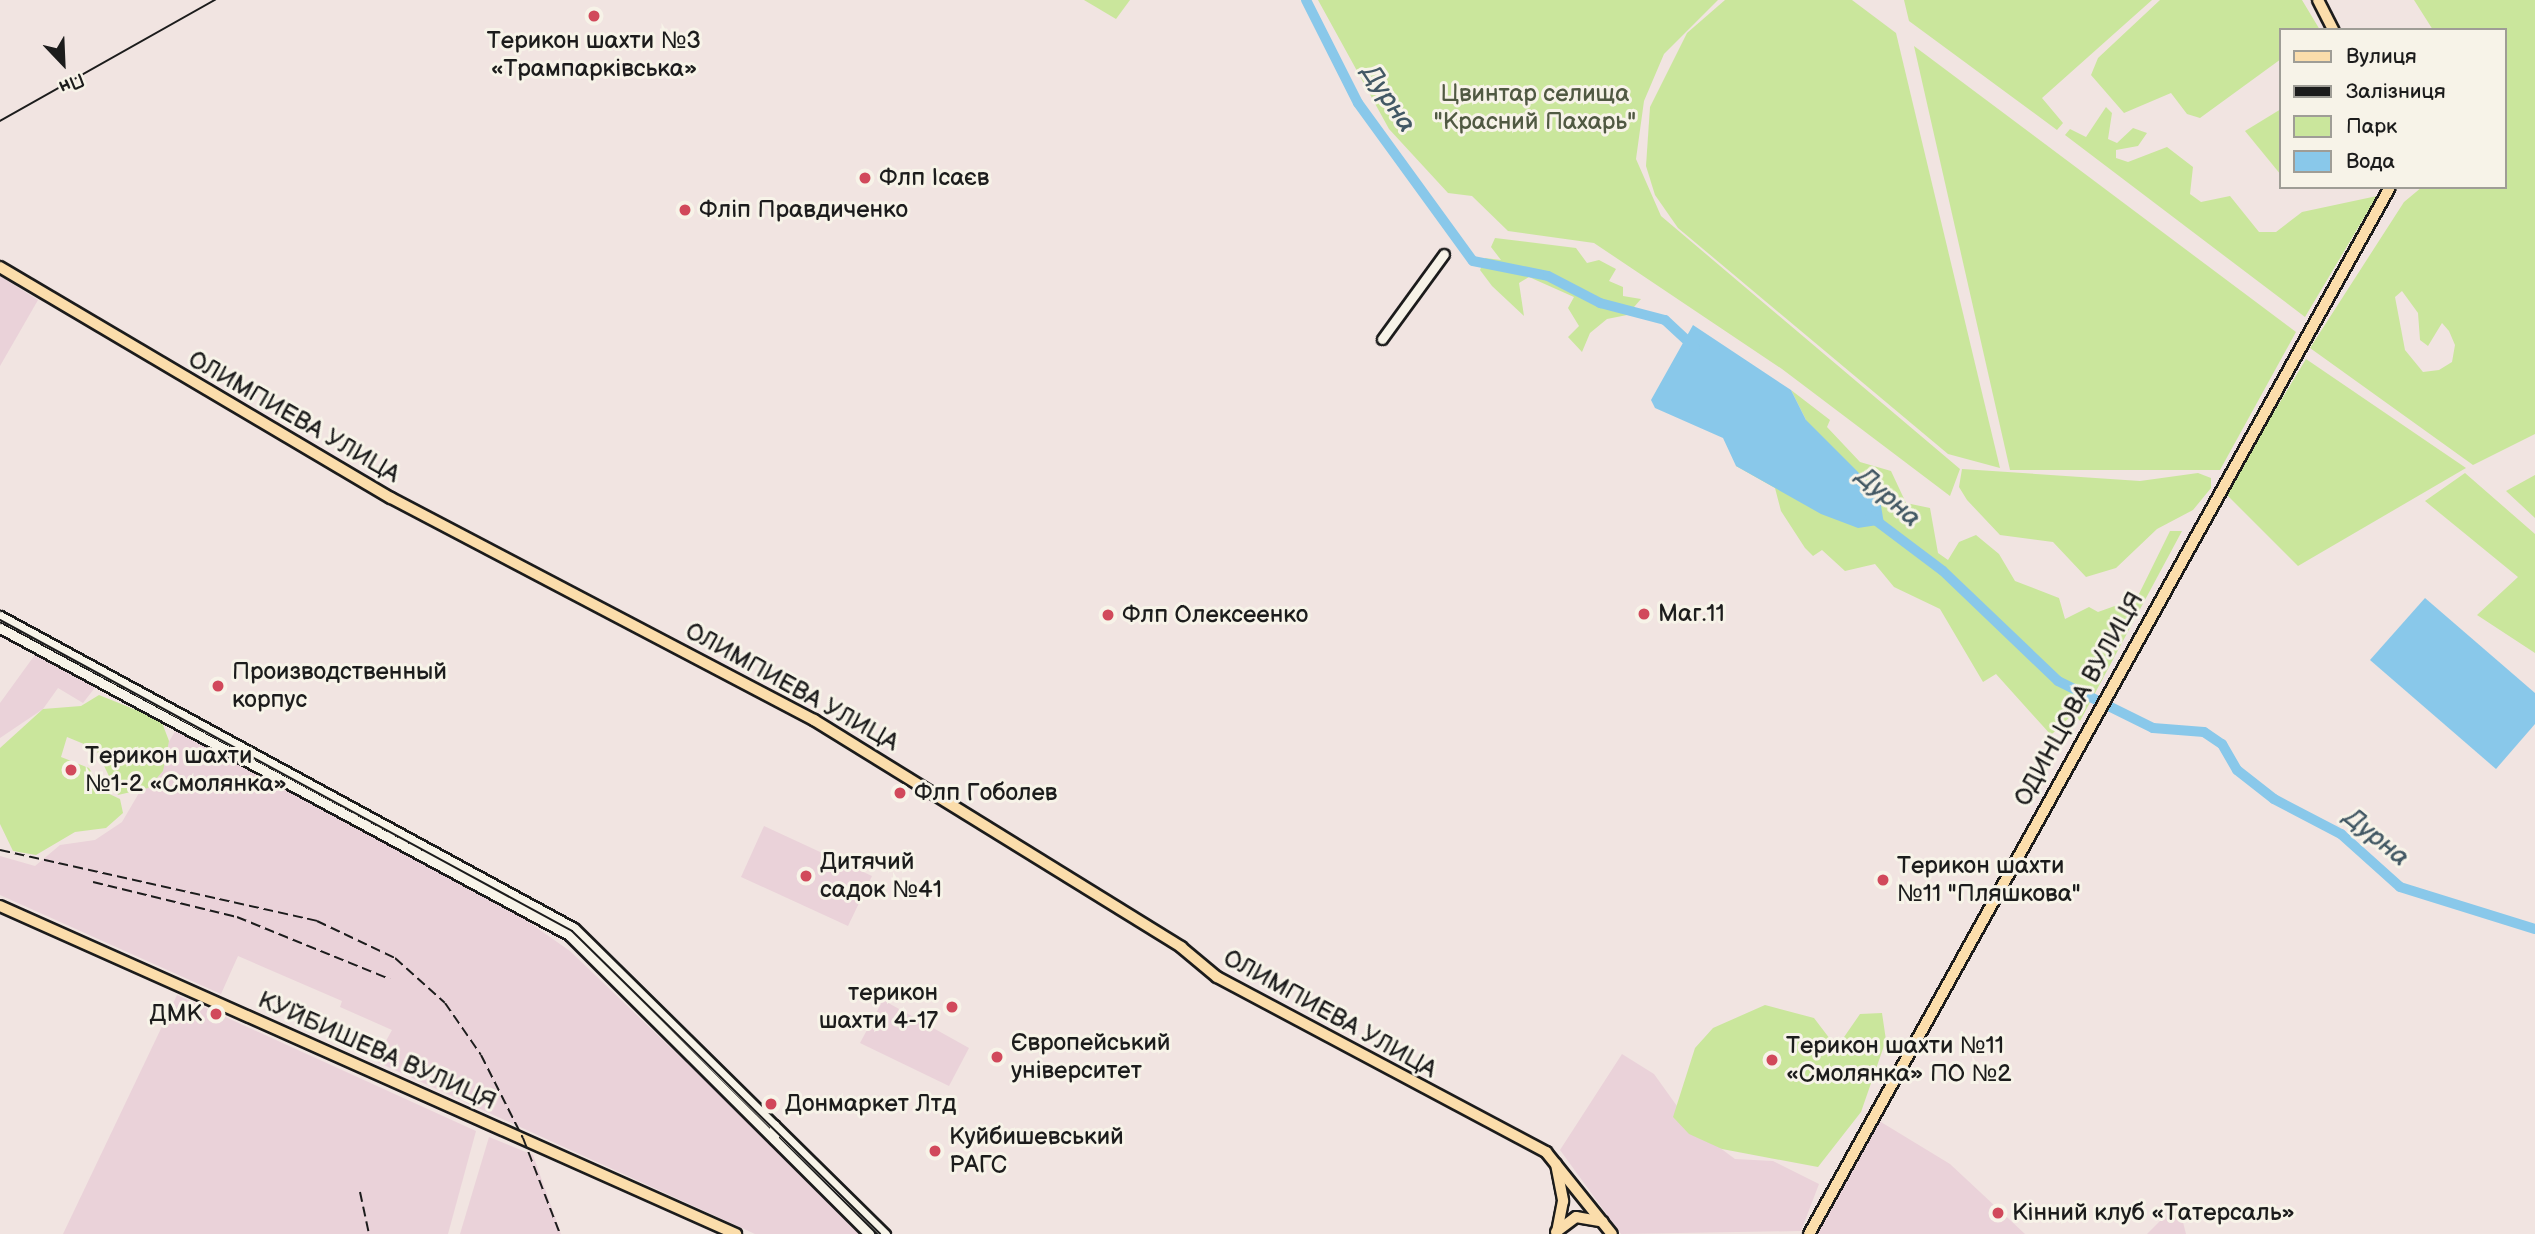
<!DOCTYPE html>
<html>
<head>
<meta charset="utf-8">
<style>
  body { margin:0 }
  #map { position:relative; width:2535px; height:1234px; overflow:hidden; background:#f1e4e1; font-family:"Balsamiq Sans",sans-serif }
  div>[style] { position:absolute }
  .built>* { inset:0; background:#ead2d9 }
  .green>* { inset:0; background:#cae69c }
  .water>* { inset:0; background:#89c8ea }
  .river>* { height:10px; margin:-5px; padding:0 5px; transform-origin:5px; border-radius:5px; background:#89c8ea }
  .roads { filter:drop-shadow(2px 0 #1c1c1c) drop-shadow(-2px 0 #1c1c1c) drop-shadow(0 2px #1c1c1c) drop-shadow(0 -2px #1c1c1c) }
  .minor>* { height:9px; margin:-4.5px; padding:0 4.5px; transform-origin:4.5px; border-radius:4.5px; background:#f7f3e8 }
  .major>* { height:10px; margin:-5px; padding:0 5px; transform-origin:5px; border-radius:5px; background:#fbddab }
  .tram>* { height:2px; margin:-1px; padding:0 1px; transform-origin:1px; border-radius:1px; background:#1c1c1c }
  .rail>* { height:2px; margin-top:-1px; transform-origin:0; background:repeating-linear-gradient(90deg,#1c1c1c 0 10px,transparent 0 15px) }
  .dots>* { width:19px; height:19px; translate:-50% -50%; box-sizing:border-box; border:4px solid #f7f3e8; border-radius:50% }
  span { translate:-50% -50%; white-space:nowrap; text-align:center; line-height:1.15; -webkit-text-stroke:6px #f7f3e8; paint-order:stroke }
  .poi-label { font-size:24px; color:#1c1c1c }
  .left { translate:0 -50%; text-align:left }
  .right { translate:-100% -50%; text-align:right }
  .park-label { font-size:24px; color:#505942 }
  .street-label { font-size:24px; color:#1c1c1c }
  .water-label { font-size:26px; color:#425864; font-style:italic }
  .legend { position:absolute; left:2279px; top:28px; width:228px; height:161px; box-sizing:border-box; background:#f7f3e8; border:2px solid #9f9d96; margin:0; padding:9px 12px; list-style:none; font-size:21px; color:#1c1c1c }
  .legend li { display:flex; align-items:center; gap:14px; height:35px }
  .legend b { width:35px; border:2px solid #9f9d96 }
  .north { position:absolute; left:28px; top:28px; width:70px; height:70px; -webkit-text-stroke:5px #f7f3e8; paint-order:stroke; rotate:157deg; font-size:19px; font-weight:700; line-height:28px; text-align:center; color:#1c1c1c }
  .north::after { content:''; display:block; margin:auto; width:24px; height:32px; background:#1c1c1c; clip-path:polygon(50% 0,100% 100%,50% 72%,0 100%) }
</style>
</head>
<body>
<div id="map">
  <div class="built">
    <div style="clip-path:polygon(0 276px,38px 300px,0 366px)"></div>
    <div style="clip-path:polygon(37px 652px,97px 685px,83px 703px,58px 688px,43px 709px,0 738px,0 703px)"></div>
    <div style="clip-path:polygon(177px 728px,514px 912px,570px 951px,865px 1234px,755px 1234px,375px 1061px,392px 1030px,340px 1007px,342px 1001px,238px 956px,221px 994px,0 895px,0 856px,35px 866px,60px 845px,95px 840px,122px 822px)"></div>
    <div style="clip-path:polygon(764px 826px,872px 876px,848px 926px,741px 877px)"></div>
    <div style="clip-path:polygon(177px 995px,476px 1131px,448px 1234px,63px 1234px)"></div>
    <div style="clip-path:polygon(883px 1000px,969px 1048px,949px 1086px,860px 1043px)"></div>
    <div style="clip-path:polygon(1622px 1054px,1654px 1074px,1692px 1127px,1735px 1159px,1773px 1161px,1819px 1184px,1801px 1231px,1621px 1234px,1560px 1150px)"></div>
    <div style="clip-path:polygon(1876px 1119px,1950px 1164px,2025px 1234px,1813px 1234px)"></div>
    <div style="clip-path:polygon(489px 1137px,533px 1155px,561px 1234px,460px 1234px)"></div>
    <div style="clip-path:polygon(2178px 1203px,2186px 1234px,2147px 1234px)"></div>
  </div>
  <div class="green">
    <div style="clip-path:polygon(1084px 0,1130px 0,1116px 19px)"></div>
    <div style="clip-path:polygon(1318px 0,1718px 0,1664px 54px,1644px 101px,1636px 159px,1661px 216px,1960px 469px,1950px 496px,1782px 369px,1594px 243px,1508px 231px,1472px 196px,1448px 193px,1389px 129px)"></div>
    <div style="clip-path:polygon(1725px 0,1852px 0,1896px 33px,2000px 468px,1948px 454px,1678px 228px,1655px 195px,1646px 166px,1650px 107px,1687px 33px)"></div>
    <div style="clip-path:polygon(1904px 0,2152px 0,2042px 98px,2063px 123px,2057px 130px,1909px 21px)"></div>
    <div style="clip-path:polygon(2160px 0,2302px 0,2320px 30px,2281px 30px,2281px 59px,2200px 118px,2187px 114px,2171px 93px,2124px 113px,2091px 75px,2098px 58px)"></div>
    <div style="clip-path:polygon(evenodd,2414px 0,2535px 0,2535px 434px,2473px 465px,2310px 348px,2404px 202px,2422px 187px,2505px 187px,2505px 30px,2433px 30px,2414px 0,2402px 291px,2418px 313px,2420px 340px,2428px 346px,2442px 323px,2449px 331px,2455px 345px,2452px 362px,2439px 370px,2423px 372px,2405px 350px,2395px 297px,2402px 291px)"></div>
    <div style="clip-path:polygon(1914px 46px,2296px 332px,2220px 470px,2010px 470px)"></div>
    <div style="clip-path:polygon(2106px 107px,2112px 113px,2108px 139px,2117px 143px,2133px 128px,2147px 133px,2138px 146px,2116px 150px,2116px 158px,2128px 162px,2167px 147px,2193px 167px,2190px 194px,2201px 202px,2230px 196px,2259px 232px,2276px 232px,2302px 212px,2377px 196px,2305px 317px,2065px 135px,2070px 129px,2086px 137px)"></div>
    <div style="clip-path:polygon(2281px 109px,2281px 175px,2245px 131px)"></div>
    <div style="clip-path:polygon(1495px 238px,1576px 248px,1587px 263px,1599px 260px,1616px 269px,1609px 281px,1623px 287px,1623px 296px,1641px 299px,1627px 315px,1607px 319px,1590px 333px,1582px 352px,1568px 337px,1579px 326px,1568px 308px,1574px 297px,1529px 277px,1519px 283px,1524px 316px,1492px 286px,1480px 270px,1485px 258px,1501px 260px,1491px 247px)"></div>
    <div style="clip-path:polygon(2306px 359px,2466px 468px,2298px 566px,2225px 493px)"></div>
    <div style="clip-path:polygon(1791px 390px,1830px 420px,1827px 427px,1860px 462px,1891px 471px,1906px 503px,1930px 508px,1938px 553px,1948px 560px,1959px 542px,1976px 535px,1999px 554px,2015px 581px,2059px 598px,2065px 619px,2089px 607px,2098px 612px,2137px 598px,2170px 531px,2182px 531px,2080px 721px,2074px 713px,2051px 735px,1996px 674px,1983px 682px,1940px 609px,1894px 587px,1875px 564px,1845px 571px,1822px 550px,1813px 556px,1805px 548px,1781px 511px,1775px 488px,1736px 466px,1806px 420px)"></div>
    <div style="clip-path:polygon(1962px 469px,2140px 481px,2198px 473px,2211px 478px,2211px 488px,2193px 510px,2157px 529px,2116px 568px,2086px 577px,2053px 542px,2000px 535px,1967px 500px,1959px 487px)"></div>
    <div style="clip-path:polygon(2465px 473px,2535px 534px,2535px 653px,2477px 615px,2518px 577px,2425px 501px)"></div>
    <div style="clip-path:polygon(2535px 475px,2535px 518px,2506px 491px)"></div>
    <div style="clip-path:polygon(99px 695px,161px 720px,169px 741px,163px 771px,148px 788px,118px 795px,96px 749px,67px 737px,61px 757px,89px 768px,103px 791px,120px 799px,123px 813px,106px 828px,75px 832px,36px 855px,13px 851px,0 824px,0 748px,43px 709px,81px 706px)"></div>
    <div style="clip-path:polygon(1765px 1005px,1814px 1018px,1830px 1039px,1842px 1040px,1860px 1014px,1882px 1013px,1886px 1040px,1861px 1112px,1818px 1167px,1722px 1149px,1689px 1134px,1673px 1117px,1695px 1048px,1713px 1028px)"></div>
  </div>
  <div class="water">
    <div style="clip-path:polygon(1693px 325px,1791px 390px,1806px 420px,1879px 493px,1884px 524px,1858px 528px,1821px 514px,1736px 466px,1723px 438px,1655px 408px,1651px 400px)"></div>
    <div style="clip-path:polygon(2425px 598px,2535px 693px,2535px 724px,2496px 769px,2370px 660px)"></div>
  </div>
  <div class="river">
    <div style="left:1306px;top:0;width:115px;rotate:63.2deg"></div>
    <div style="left:1358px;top:103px;width:195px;rotate:54deg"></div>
    <div style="left:1473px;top:261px;width:76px;rotate:11.3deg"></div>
    <div style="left:1548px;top:276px;width:59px;rotate:27.4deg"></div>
    <div style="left:1600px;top:303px;width:67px;rotate:14.7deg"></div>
    <div style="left:1665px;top:320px;width:41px;rotate:43deg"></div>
    <div style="left:1870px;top:516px;width:91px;rotate:37deg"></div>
    <div style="left:1943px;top:571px;width:159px;rotate:43.7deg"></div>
    <div style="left:2058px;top:681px;width:106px;rotate:26.3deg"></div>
    <div style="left:2153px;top:728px;width:51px;rotate:4.5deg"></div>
    <div style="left:2204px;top:732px;width:22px;rotate:34deg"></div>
    <div style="left:2222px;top:744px;width:30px;rotate:60deg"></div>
    <div style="left:2237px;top:770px;width:47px;rotate:38.1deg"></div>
    <div style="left:2274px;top:799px;width:76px;rotate:27.6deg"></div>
    <div style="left:2341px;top:834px;width:79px;rotate:41.9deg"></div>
    <div style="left:2400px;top:887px;width:141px;rotate:17.3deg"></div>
  </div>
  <div class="roads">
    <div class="minor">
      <div style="left:1382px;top:339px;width:105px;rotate:-53.9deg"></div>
      <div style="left:0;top:616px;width:653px;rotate:28.53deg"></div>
      <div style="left:574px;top:928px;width:281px;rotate:44.6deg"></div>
      <div style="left:774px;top:1125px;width:14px;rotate:90deg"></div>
      <div style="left:0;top:628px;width:647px;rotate:28.35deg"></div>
      <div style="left:569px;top:935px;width:424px;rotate:44.9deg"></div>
      <div style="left:774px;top:1125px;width:156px;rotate:44.5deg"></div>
    </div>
    <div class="major">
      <div style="left:2318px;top:0;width:34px;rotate:63deg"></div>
      <div style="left:0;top:267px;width:454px;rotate:30.6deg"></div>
      <div style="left:391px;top:498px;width:478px;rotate:27.7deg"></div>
      <div style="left:814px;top:720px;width:432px;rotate:31.7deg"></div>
      <div style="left:1181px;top:947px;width:47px;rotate:39.8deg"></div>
      <div style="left:1217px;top:977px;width:373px;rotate:28deg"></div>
      <div style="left:1546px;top:1152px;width:105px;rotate:51.2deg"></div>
      <div style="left:0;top:906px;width:806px;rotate:24.02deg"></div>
      <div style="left:1556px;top:1164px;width:38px;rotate:79deg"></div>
      <div style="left:1563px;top:1201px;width:31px;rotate:101deg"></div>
      <div style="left:1556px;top:1232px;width:25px;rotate:-37deg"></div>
      <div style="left:1576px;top:1217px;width:27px;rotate:10deg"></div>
      <div style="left:1809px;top:1234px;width:1197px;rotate:-60.97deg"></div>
    </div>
  </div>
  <div class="tram">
    <div style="left:0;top:121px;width:247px;rotate:-29.4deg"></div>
    <div style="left:0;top:620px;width:651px;rotate:28.53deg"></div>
    <div style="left:572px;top:931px;width:432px;rotate:44.5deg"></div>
  </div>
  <div class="rail">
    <div style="left:0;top:850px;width:325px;rotate:12.6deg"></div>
    <div style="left:317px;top:921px;width:86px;rotate:25.4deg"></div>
    <div style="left:395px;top:958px;width:67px;rotate:42deg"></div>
    <div style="left:445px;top:1003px;width:63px;rotate:55.3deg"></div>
    <div style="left:481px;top:1055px;width:93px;rotate:63.2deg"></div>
    <div style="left:523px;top:1138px;width:103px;rotate:68.9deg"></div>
    <div style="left:93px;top:882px;width:148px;rotate:13.7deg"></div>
    <div style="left:237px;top:917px;width:165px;rotate:22.1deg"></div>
    <div style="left:360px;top:1192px;width:43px;rotate:77.9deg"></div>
  </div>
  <div class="dots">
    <div style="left:594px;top:16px;background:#d1495b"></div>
    <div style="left:865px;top:178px;background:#d1495b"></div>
    <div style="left:685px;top:210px;background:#d1495b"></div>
    <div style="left:1644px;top:614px;background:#d1495b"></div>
    <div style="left:1108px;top:615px;background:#d1495b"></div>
    <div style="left:218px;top:686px;background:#d1495b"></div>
    <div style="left:71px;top:770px;background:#d1495b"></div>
    <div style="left:900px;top:793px;background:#d1495b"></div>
    <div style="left:806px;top:876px;background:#d1495b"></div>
    <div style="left:1883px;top:880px;background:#d1495b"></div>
    <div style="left:952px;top:1007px;background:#d1495b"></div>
    <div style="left:216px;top:1014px;background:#d1495b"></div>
    <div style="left:997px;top:1057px;background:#d1495b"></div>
    <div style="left:1772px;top:1060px;background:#d1495b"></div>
    <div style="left:771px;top:1104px;background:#d1495b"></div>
    <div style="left:935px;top:1151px;background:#d1495b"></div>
    <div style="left:1998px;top:1213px;background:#d1495b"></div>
  </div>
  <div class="poi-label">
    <span style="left:594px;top:55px">Терикон шахти №3<br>«Трампарківська»</span>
    <span class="left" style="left:879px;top:178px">Флп Ісаєв</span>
    <span class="left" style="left:699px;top:210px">Фліп Правдиченко</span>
    <span class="left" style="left:1658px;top:614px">Маг.11</span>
    <span class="left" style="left:1122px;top:615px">Флп Олексеенко</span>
    <span class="left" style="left:232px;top:686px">Производственный<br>корпус</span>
    <span class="left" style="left:85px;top:770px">Терикон шахти<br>№1-2 «Смолянка»</span>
    <span class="left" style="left:914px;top:793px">Флп Гоболев</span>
    <span class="left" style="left:820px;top:876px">Дитячий<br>садок №41</span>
    <span class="left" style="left:1897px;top:880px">Терикон шахти<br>№11 "Пляшкова"</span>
    <span class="right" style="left:938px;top:1007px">терикон<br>шахти 4-17</span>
    <span class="right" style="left:202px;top:1014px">ДМК</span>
    <span class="left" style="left:1011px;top:1057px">Європейський<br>університет</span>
    <span class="left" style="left:1786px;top:1060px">Терикон шахти №11<br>«Смолянка» ПО №2</span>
    <span class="left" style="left:785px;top:1104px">Донмаркет Лтд</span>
    <span class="left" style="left:949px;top:1151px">Куйбишевський<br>РАГС</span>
    <span class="left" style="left:2012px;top:1213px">Кінний клуб «Татерсаль»</span>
  </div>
  <div class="park-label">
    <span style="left:1535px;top:108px">Цвинтар селища<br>"Красний Пахарь"</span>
  </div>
  <div class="street-label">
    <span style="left:294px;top:417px;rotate:30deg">ОЛИМПИЕВА УЛИЦА</span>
    <span style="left:792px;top:687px;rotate:29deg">ОЛИМПИЕВА УЛИЦА</span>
    <span style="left:2079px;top:699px;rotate:-61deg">ОДИНЦОВА ВУЛИЦЯ</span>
    <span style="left:1330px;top:1014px;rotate:29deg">ОЛИМПИЕВА УЛИЦА</span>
    <span style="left:377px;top:1051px;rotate:24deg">КУЙБИШЕВА ВУЛИЦЯ</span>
  </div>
  <div class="water-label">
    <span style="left:1388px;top:99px;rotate:56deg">Дурна</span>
    <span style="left:1888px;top:498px;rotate:41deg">Дурна</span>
    <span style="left:2376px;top:838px;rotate:39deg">Дурна</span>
  </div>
  <ul class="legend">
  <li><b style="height:9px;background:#fbddab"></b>Вулиця</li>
  <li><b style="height:9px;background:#1c1c1c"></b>Залізниця</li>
  <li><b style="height:19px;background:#cae69c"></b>Парк</li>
  <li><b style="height:19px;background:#89c8ea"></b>Вода</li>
  </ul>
  <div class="north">Пн</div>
</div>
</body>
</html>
